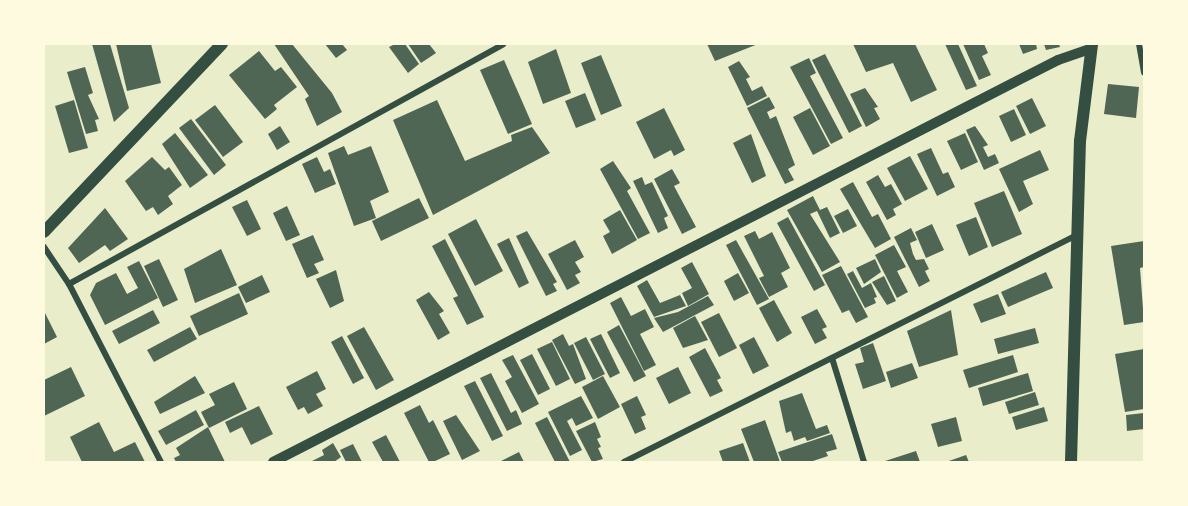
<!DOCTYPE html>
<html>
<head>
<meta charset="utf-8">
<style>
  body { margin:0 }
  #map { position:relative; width:1188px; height:506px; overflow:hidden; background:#e9edc9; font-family:Figtree,sans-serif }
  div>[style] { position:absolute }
  .building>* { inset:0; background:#4f6655 }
  .minor>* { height:6px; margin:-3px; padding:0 3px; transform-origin:3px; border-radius:3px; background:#344e41 }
  .tertiary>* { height:10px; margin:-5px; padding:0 5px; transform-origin:5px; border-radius:5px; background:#344e41 }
  .secondary>* { height:12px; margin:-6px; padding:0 6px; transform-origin:6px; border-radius:6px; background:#344e41 }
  span { translate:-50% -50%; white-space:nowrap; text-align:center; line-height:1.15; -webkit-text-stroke:6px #fefae0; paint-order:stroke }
  .frame { position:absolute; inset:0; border:45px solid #fefae0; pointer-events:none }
</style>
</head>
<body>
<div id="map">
  <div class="building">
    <div style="clip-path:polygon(92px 44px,110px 44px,129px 108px,114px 122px)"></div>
    <div style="clip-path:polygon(116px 44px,151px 44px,161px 83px,127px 91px)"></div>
    <div style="clip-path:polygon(274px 44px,292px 44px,332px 93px,342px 112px,317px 126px,305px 99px,309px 96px)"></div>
    <div style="clip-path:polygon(325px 44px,342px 44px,347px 50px,336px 58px)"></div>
    <div style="clip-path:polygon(395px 44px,405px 44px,419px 64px,408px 73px,389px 47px)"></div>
    <div style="clip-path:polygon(408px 44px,429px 44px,436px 53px,421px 63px)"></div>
    <div style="clip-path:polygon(707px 44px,758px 44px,715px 61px)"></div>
    <div style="clip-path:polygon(853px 44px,915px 44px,937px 90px,911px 102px,893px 63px,866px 72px)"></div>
    <div style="clip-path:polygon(945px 44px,958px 44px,977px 86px,966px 90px)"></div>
    <div style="clip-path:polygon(963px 44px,984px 44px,988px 53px,982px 56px,991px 75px,979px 80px)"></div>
    <div style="clip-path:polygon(1019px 44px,1036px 44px,1037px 49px,1023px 54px)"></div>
    <div style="clip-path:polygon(1044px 44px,1059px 44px,1060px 47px,1046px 50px)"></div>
    <div style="clip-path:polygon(556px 49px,571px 93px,543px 104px,528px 62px)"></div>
    <div style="clip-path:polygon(259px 51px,275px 71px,281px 67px,297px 87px,274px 105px,277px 109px,265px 119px,229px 75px)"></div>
    <div style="clip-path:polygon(825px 54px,862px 126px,849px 133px,812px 60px)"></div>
    <div style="clip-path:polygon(601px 55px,622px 106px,601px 115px,581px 63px)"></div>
    <div style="clip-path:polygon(809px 58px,816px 73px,810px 76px,843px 138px,831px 144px,790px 67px)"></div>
    <div style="clip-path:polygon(504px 60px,532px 124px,508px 134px,480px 70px)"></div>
    <div style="clip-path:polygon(739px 61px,750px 77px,746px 79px,752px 91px,762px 86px,767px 96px,747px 106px,728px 67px)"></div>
    <div style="clip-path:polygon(85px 67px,93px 93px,88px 95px,99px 119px,95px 120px,98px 131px,86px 134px,67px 72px)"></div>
    <div style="clip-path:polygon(1108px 84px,1139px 87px,1136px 118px,1104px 114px)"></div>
    <div style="clip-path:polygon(865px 88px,878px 107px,874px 108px,880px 119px,866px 127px,850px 94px)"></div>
    <div style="clip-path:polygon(585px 93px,596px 120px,576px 128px,565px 101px)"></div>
    <div style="clip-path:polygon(769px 97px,775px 108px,767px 112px,770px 119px,776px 116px,795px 165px,788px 169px,794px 180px,785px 184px,747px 108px)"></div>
    <div style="clip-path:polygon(1032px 98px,1046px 126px,1030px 134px,1016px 106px)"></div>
    <div style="clip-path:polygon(74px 100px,88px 148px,69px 153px,55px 106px)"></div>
    <div style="clip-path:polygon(437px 100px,465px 161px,512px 141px,511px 135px,532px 127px,550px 153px,433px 215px,393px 120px)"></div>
    <div style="clip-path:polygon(215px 105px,243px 142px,223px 157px,195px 120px)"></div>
    <div style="clip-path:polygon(664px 108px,685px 150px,674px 156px,671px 150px,654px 159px,636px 122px)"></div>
    <div style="clip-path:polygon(810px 108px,830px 146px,813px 155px,793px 117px)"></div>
    <div style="clip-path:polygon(1014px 109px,1026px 135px,1011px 142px,999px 116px)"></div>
    <div style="clip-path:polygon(191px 119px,226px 165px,214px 175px,179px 128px)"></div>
    <div style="clip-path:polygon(280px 126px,290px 142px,277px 150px,268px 134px)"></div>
    <div style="clip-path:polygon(975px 126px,988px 145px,983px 147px,988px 157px,995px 154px,999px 163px,984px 170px,966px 130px)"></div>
    <div style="clip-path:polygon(175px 133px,208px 175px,190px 188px,162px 144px)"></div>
    <div style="clip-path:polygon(965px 133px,978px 162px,961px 170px,947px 141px)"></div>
    <div style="clip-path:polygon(751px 134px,766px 176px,752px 183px,733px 143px)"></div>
    <div style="clip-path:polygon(344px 146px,348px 155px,371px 146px,389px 192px,370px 201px,376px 218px,354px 226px,328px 153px)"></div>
    <div style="clip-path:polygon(931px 148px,943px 174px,948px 172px,955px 187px,937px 196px,917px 154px)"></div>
    <div style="clip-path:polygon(1040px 150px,1049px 170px,1023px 181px,1033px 204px,1019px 212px,999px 169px)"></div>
    <div style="clip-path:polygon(910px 156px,928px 189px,905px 201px,887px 168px)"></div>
    <div style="clip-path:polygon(152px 157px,165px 170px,169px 167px,182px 185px,168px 196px,173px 204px,158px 215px,153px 207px,146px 211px,125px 181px)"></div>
    <div style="clip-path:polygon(317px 157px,324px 172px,330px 169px,336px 184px,315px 193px,302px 164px)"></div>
    <div style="clip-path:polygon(613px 161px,631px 188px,627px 191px,650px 233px,638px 239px,600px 169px)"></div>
    <div style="clip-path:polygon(672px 169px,680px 183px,674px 186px,696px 227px,682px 234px,654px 179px)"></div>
    <div style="clip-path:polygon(878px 175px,885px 187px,891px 184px,902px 204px,893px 209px,896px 215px,887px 220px,866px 182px)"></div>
    <div style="clip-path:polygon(642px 177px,645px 185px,652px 182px,668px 216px,664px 218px,668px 228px,658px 233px,633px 181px)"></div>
    <div style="clip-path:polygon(853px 182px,872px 217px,878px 214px,891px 239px,875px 248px,840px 189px)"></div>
    <div style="clip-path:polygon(1004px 191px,1022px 234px,992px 247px,974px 203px)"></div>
    <div style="clip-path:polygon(813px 196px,820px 210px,827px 207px,840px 233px,830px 238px,817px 211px,810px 214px,840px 262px,822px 272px,787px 210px)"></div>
    <div style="clip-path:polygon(419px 198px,429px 218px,381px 241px,372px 221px)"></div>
    <div style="clip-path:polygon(247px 200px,261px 229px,247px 236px,232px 207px)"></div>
    <div style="clip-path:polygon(287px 206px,300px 235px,286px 241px,273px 213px)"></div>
    <div style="clip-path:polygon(105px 208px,128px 239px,110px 251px,105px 245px,79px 263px,68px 248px)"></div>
    <div style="clip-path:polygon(848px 209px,857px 226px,843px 233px,834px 216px)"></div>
    <div style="clip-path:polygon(620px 210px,637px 240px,612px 254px,603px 236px,610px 232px,603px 220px)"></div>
    <div style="clip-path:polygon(788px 217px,825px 285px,814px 291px,777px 223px)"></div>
    <div style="clip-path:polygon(976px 217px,988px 247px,969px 256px,956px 225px)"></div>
    <div style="clip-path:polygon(476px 219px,503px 271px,475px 286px,448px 234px)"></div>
    <div style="clip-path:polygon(932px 224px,944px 250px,926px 258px,915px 232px)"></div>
    <div style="clip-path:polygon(911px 228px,917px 240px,910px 243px,913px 254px,916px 260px,924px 259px,929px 269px,925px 271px,930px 281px,919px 287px,894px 237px)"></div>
    <div style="clip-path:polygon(527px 231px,557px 282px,553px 284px,557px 291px,546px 296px,516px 236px)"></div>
    <div style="clip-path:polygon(755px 231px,759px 239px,772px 232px,790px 268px,781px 273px,788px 287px,769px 297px,759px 278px,764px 276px,744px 236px)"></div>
    <div style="clip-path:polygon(313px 235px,324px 260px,314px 264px,319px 273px,307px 278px,292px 244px)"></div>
    <div style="clip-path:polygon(509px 238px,529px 283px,519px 288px,497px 244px)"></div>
    <div style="clip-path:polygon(445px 239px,484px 317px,467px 325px,453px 298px,458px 296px,432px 246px)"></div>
    <div style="clip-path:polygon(575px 240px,584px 257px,575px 262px,581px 272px,575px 275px,580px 283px,567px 290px,548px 254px)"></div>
    <div style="clip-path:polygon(736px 240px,769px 299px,757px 305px,726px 245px)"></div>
    <div style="clip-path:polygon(1144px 241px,1144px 267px,1140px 268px,1144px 322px,1124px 325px,1111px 246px)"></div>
    <div style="clip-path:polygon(894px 245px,906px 267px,897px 271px,908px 292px,897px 298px,875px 255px)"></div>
    <div style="clip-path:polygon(221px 249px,237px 285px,195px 303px,184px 269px)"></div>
    <div style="clip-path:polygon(159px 259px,178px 300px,163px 307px,144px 266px)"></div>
    <div style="clip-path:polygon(875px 259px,881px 272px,864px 284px,856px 268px)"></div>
    <div style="clip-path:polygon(139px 261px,158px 298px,105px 325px,90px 295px,96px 283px,116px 273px,127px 294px,138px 288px,127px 267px)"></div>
    <div style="clip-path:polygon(692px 262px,709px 294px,688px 306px,682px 293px,692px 288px,681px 268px)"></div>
    <div style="clip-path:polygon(841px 266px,868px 317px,856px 323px,849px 310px,842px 313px,822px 275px)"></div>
    <div style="clip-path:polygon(336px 270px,344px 301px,330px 308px,316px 279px)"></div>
    <div style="clip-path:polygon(853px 271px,862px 288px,871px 283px,877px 297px,874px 298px,876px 303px,865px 308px,847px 274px)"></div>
    <div style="clip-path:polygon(1046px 272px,1053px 288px,1008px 307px,1001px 292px)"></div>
    <div style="clip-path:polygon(738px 273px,749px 293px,734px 301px,724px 281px)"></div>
    <div style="clip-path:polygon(262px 275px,270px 292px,246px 303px,238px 287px)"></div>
    <div style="clip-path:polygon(884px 276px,896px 301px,887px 305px,872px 282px)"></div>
    <div style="clip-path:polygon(647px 280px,660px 303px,680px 295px,686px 306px,654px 317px,637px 286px)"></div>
    <div style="clip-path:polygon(429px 292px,444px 311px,439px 314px,450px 333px,438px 340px,416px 300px)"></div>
    <div style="clip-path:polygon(239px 293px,248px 314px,199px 336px,190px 316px)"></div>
    <div style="clip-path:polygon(998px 294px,1006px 314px,981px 323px,973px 304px)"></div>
    <div style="clip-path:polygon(708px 296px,714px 305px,663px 332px,654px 318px,678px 312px)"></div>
    <div style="clip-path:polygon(621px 297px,631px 316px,645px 309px,654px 327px,640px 334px,656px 365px,644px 371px,610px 303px)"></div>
    <div style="clip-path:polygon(774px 300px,792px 333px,777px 342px,759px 308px)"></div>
    <div style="clip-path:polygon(817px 309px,827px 327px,822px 329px,827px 338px,815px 344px,801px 317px)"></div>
    <div style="clip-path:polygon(153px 310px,160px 323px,119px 344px,112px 331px)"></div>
    <div style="clip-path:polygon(951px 310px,958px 355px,919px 367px,907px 331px)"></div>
    <div style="clip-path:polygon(44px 311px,57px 337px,44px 344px)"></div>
    <div style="clip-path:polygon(719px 313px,737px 348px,719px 357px,701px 322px)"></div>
    <div style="clip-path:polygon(695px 316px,708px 340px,683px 348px,673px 328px)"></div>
    <div style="clip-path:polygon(619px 325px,646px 376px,634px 382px,607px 332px)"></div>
    <div style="clip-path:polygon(190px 327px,197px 339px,154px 362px,147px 350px)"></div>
    <div style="clip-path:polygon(364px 327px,394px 380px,376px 390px,347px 336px)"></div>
    <div style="clip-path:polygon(1035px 328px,1039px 343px,998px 354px,994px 339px)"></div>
    <div style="clip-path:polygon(563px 334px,569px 346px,573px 344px,586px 379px,575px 384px,552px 340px)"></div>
    <div style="clip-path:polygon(601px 334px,620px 373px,610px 378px,590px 339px)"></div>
    <div style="clip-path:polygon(342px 336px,364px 378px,353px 384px,331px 342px)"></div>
    <div style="clip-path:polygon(586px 337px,605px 374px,593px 380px,574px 343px)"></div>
    <div style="clip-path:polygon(754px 337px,769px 366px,753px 374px,739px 345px)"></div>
    <div style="clip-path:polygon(552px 342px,570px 379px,556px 386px,537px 349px)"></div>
    <div style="clip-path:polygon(873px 343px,886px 381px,863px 389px,855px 364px,864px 362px,860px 348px)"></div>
    <div style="clip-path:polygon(705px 348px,721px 378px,717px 380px,723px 391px,710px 397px,689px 357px)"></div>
    <div style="clip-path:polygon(1144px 349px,1144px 409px,1125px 412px,1115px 354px)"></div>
    <div style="clip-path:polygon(532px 354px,550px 389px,538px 395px,520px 360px)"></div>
    <div style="clip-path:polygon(513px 355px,539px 404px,522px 413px,505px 381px,512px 377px,502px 360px)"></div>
    <div style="clip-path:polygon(1013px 355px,1018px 372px,969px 388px,963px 370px)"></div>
    <div style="clip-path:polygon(912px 363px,918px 378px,891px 388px,886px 372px)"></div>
    <div style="clip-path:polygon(71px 367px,85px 396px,44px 416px,44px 380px)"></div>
    <div style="clip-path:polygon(678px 367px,691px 393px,669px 404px,656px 378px)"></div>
    <div style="clip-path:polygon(317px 371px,326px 389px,316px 394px,323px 406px,308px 414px,304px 407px,298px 410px,286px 387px)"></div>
    <div style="clip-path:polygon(491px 373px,511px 413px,516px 410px,522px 424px,507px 431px,480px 378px)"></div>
    <div style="clip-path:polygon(1028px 373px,1033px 391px,983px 406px,978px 388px)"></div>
    <div style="clip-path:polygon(195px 376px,205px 393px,160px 414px,154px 402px)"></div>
    <div style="clip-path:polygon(603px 376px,620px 407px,598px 419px,582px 387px)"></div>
    <div style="clip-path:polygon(475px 381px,503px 436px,492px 441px,464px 386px)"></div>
    <div style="clip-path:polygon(234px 382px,247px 409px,209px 428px,201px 412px,215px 405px,209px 394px)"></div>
    <div style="clip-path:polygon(1035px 392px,1039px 405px,1009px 414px,1005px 402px)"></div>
    <div style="clip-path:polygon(802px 393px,816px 429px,827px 425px,830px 433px,807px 441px,805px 437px,794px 441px,791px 431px,786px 433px,779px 401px)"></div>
    <div style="clip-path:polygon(581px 396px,593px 418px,576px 426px,572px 418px,567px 421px,582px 450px,570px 456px,548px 412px)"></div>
    <div style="clip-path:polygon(637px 396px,646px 415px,641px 417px,646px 429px,635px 434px,621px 404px)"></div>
    <div style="clip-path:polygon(420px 405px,429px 423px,433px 420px,450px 454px,433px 462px,429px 462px,404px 413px)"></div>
    <div style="clip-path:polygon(259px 406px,273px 434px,251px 445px,242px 427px,230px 433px,225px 422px)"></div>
    <div style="clip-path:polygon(1044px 407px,1048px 421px,1016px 430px,1012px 417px)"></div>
    <div style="clip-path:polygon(196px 410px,204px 425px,166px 445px,158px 431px)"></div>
    <div style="clip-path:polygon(1144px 413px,1144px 429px,1127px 431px,1126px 415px)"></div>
    <div style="clip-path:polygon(456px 415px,480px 451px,462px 460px,443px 421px)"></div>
    <div style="clip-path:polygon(547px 417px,570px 462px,555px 462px,535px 423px)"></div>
    <div style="clip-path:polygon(956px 417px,962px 441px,938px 447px,931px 424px)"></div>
    <div style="clip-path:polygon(765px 420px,780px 462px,754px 462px,741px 429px)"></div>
    <div style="clip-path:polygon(99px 422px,114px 452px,135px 442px,145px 462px,82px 462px,70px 437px)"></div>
    <div style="clip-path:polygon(595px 422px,601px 437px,597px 439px,601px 447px,598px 448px,603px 459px,592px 462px,576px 431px)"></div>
    <div style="clip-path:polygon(208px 427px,225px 462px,176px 462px,174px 458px,180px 455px,176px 448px)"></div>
    <div style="clip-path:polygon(832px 434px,837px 449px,826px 452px,828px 456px,810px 462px,782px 462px,778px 452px)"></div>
    <div style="clip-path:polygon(386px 435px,400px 462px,383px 462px,372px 442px)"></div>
    <div style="clip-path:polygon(333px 443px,341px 457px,334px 462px,310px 462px,324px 455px,322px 450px)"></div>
    <div style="clip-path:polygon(743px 443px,750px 462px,723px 462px,719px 451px)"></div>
    <div style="clip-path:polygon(353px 444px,362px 462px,346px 462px,340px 450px)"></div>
    <div style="clip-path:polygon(916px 451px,920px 462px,882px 462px)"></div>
    <div style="clip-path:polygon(519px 452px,524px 462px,494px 462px,501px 461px)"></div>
    <div style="clip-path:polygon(966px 455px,969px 462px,946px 462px)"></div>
  </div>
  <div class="minor">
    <div style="left:1139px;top:44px;width:29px;rotate:80deg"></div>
    <div style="left:44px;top:247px;width:45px;rotate:56deg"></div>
    <div style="left:69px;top:284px;width:200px;rotate:62.7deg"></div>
    <div style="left:69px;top:284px;width:496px;rotate:-28.9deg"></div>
    <div style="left:832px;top:358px;width:109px;rotate:72.9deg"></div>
    <div style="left:624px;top:462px;width:507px;rotate:-26.62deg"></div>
  </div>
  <div class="tertiary">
    <div style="left:273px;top:462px;width:882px;rotate:-27.12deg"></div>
    <div style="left:1058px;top:60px;width:36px;rotate:-19deg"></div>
  </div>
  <div class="secondary">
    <div style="left:44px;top:232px;width:259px;rotate:-46.6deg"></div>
    <div style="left:1071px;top:462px;width:321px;rotate:-88.4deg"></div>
    <div style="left:1080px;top:141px;width:98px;rotate:-82.9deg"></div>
  </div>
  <div class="frame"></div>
</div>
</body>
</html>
